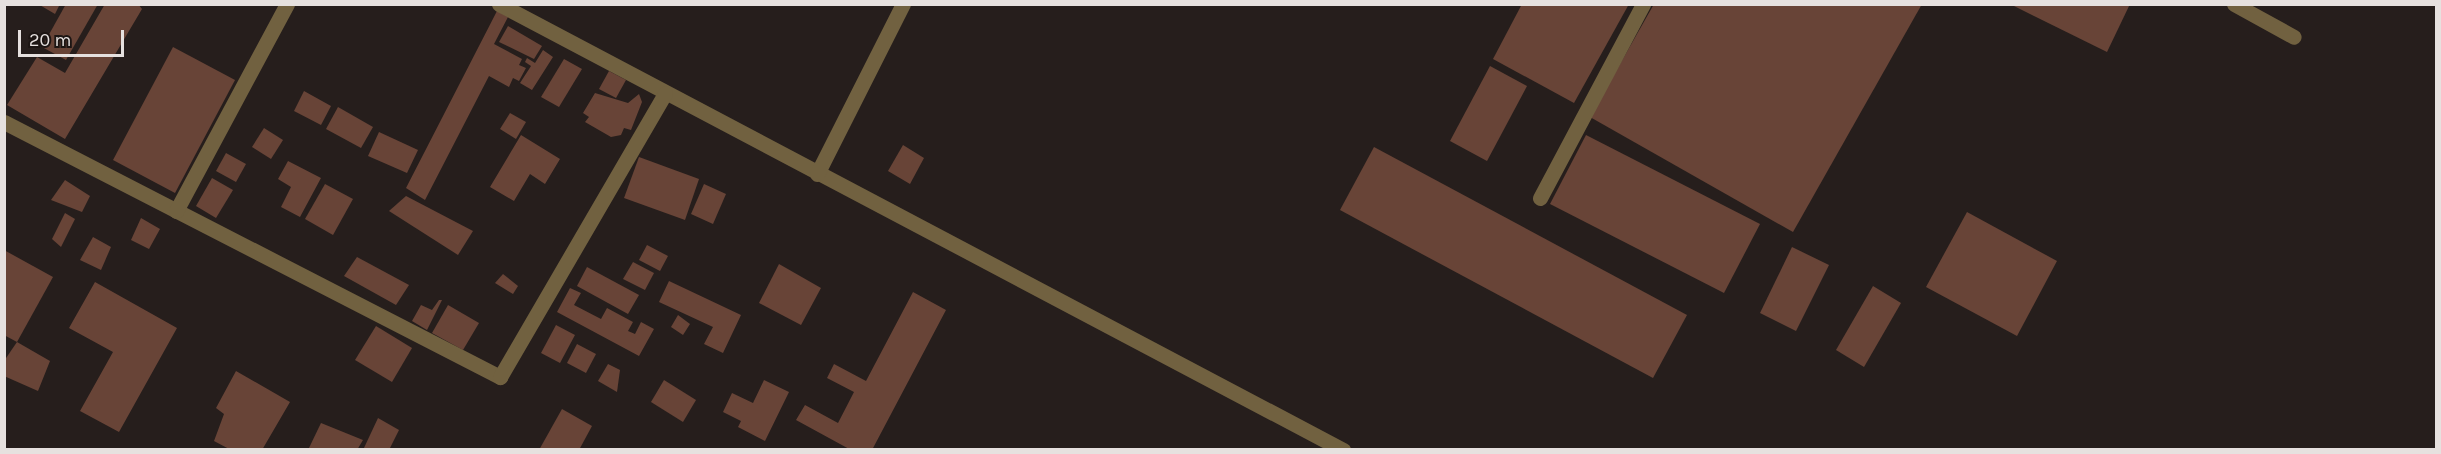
<!DOCTYPE html>
<html>
<head>
<meta charset="utf-8">
<style>
  body { margin:0 }
  #map { position:relative; width:2441px; height:454px; overflow:hidden; background:#261e1c; font-family:Karla,sans-serif }
  div>[style] { position:absolute }
  .building>* { inset:0; background:#684437 }
  .minor>* { height:15px; margin:-7.5px; padding:0 7.5px; transform-origin:7.5px; border-radius:7.5px; background:#716140 }
  span { translate:-50% -50%; white-space:nowrap; text-align:center; line-height:1.15; -webkit-text-stroke:6px #1c1513; paint-order:stroke }
  .frame { position:absolute; inset:0; border:6px solid #e6e1df; pointer-events:none }
  .scale { position:absolute; left:18px; top:30px; width:106px; height:27px; box-sizing:border-box; border:3px solid #e6e1df; border-top:0; padding-left:8px; font-size:18px; line-height:21px; white-space:nowrap; color:#e6e1df; -webkit-text-stroke:4px #1c1513; paint-order:stroke }
</style>
</head>
<body>
<div id="map">
  <div class="building">
    <div style="clip-path:polygon(38px 4px,60px 4px,55px 14px)"></div>
    <div style="clip-path:polygon(66px 4px,98px 4px,66px 60px,42px 47px)"></div>
    <div style="clip-path:polygon(105px 4px,138px 4px,142px 9px,65px 139px,7px 105px,37px 57px,65px 73px)"></div>
    <div style="clip-path:polygon(1522px 4px,1629px 4px,1574px 103px,1493px 59px)"></div>
    <div style="clip-path:polygon(1654px 4px,1922px 4px,1793px 232px,1590px 117px)"></div>
    <div style="clip-path:polygon(2010px 4px,2130px 4px,2107px 52px)"></div>
    <div style="clip-path:polygon(497px 11px,508px 17px,494px 44px,522px 59px,519px 65px,526px 68px,519px 81px,513px 78px,509px 87px,489px 76px,425px 200px,406px 188px)"></div>
    <div style="clip-path:polygon(508px 26px,542px 46px,534px 59px,499px 42px)"></div>
    <div style="clip-path:polygon(173px 47px,235px 80px,175px 193px,113px 160px)"></div>
    <div style="clip-path:polygon(543px 50px,553px 57px,532px 90px,520px 83px,531px 66px,525px 62px,527px 58px,535px 63px)"></div>
    <div style="clip-path:polygon(564px 59px,582px 69px,559px 107px,541px 97px)"></div>
    <div style="clip-path:polygon(1490px 66px,1527px 86px,1487px 161px,1450px 141px)"></div>
    <div style="clip-path:polygon(609px 71px,626px 80px,616px 98px,599px 89px)"></div>
    <div style="clip-path:polygon(304px 91px,331px 106px,321px 125px,294px 111px)"></div>
    <div style="clip-path:polygon(595px 93px,628px 103px,639px 94px,642px 102px,631px 130px,624px 128px,621px 135px,611px 137px,585px 122px,589px 117px,583px 113px)"></div>
    <div style="clip-path:polygon(338px 107px,373px 127px,361px 148px,326px 129px)"></div>
    <div style="clip-path:polygon(510px 113px,526px 122px,516px 139px,500px 129px)"></div>
    <div style="clip-path:polygon(264px 128px,283px 140px,271px 159px,252px 147px)"></div>
    <div style="clip-path:polygon(379px 132px,418px 150px,407px 173px,368px 156px)"></div>
    <div style="clip-path:polygon(521px 135px,560px 159px,545px 184px,530px 174px,514px 201px,490px 187px)"></div>
    <div style="clip-path:polygon(1586px 135px,1760px 224px,1724px 293px,1550px 204px)"></div>
    <div style="clip-path:polygon(903px 145px,924px 158px,910px 184px,888px 171px)"></div>
    <div style="clip-path:polygon(1374px 147px,1687px 315px,1653px 378px,1340px 210px)"></div>
    <div style="clip-path:polygon(226px 153px,246px 164px,236px 182px,216px 171px)"></div>
    <div style="clip-path:polygon(639px 157px,699px 179px,685px 220px,624px 198px)"></div>
    <div style="clip-path:polygon(288px 161px,321px 178px,300px 217px,281px 207px,291px 187px,278px 179px)"></div>
    <div style="clip-path:polygon(212px 178px,233px 190px,216px 218px,196px 206px)"></div>
    <div style="clip-path:polygon(65px 180px,90px 196px,82px 212px,51px 200px)"></div>
    <div style="clip-path:polygon(325px 184px,353px 199px,333px 235px,305px 219px)"></div>
    <div style="clip-path:polygon(704px 184px,726px 194px,713px 224px,691px 214px)"></div>
    <div style="clip-path:polygon(406px 196px,473px 231px,458px 255px,389px 211px)"></div>
    <div style="clip-path:polygon(1967px 212px,2057px 261px,2017px 336px,1926px 287px)"></div>
    <div style="clip-path:polygon(65px 213px,75px 219px,61px 247px,52px 239px)"></div>
    <div style="clip-path:polygon(141px 218px,160px 229px,149px 249px,131px 240px)"></div>
    <div style="clip-path:polygon(93px 237px,111px 247px,101px 270px,80px 260px)"></div>
    <div style="clip-path:polygon(647px 245px,668px 256px,660px 271px,639px 260px)"></div>
    <div style="clip-path:polygon(1792px 247px,1829px 265px,1796px 331px,1760px 313px)"></div>
    <div style="clip-path:polygon(4px 250px,53px 277px,17px 342px,4px 335px)"></div>
    <div style="clip-path:polygon(357px 257px,409px 285px,396px 305px,344px 276px)"></div>
    <div style="clip-path:polygon(633px 262px,654px 273px,645px 290px,623px 279px)"></div>
    <div style="clip-path:polygon(779px 264px,821px 288px,801px 325px,759px 303px)"></div>
    <div style="clip-path:polygon(587px 267px,639px 295px,628px 314px,577px 286px)"></div>
    <div style="clip-path:polygon(503px 274px,518px 286px,513px 294px,495px 283px)"></div>
    <div style="clip-path:polygon(669px 281px,741px 315px,723px 353px,704px 344px,713px 327px,659px 302px)"></div>
    <div style="clip-path:polygon(95px 282px,177px 328px,119px 432px,80px 411px,113px 352px,69px 328px)"></div>
    <div style="clip-path:polygon(1873px 286px,1901px 303px,1864px 367px,1836px 350px)"></div>
    <div style="clip-path:polygon(570px 288px,581px 293px,574px 305px,601px 319px,607px 308px,633px 322px,628px 331px,635px 334px,641px 322px,654px 329px,639px 356px,557px 312px)"></div>
    <div style="clip-path:polygon(913px 292px,946px 310px,872px 450px,851px 450px,796px 420px,805px 405px,838px 423px,854px 392px,827px 378px,834px 364px,866px 381px)"></div>
    <div style="clip-path:polygon(439px 300px,442px 300px,427px 330px,412px 321px,421px 305px,432px 310px)"></div>
    <div style="clip-path:polygon(448px 305px,479px 323px,463px 350px,432px 333px)"></div>
    <div style="clip-path:polygon(678px 315px,690px 324px,683px 335px,671px 327px)"></div>
    <div style="clip-path:polygon(556px 325px,575px 335px,560px 363px,541px 353px)"></div>
    <div style="clip-path:polygon(376px 326px,412px 348px,392px 382px,355px 360px)"></div>
    <div style="clip-path:polygon(17px 342px,50px 361px,38px 391px,4px 376px,4px 361px)"></div>
    <div style="clip-path:polygon(577px 344px,596px 354px,586px 373px,567px 363px)"></div>
    <div style="clip-path:polygon(608px 364px,620px 370px,617px 392px,598px 381px)"></div>
    <div style="clip-path:polygon(236px 371px,290px 402px,262px 450px,231px 450px,214px 441px,224px 414px,216px 408px)"></div>
    <div style="clip-path:polygon(664px 380px,696px 400px,683px 422px,651px 402px)"></div>
    <div style="clip-path:polygon(764px 380px,789px 392px,765px 441px,738px 427px,741px 421px,723px 412px,732px 393px,753px 403px)"></div>
    <div style="clip-path:polygon(562px 409px,592px 426px,579px 450px,539px 450px)"></div>
    <div style="clip-path:polygon(378px 418px,399px 430px,389px 450px,363px 450px)"></div>
    <div style="clip-path:polygon(321px 423px,363px 440px,357px 450px,308px 450px)"></div>
  </div>
  <div class="minor">
    <div style="left:499px;top:4px;width:955px;rotate:27.85deg"></div>
    <div style="left:2234px;top:4px;width:68px;rotate:28.8deg"></div>
    <div style="left:4px;top:122px;width:558px;rotate:27.21deg"></div>
    <div style="left:500px;top:377px;width:328px;rotate:-59.8deg"></div>
    <div style="left:817px;top:174px;width:191px;rotate:-63.2deg"></div>
    <div style="left:1540px;top:198px;width:220px;rotate:-62deg"></div>
    <div style="left:176px;top:211px;width:235px;rotate:-61.8deg"></div>
  </div>
  <div class="frame"></div>
  <div class="scale">20 m</div>
</div>
</body>
</html>
